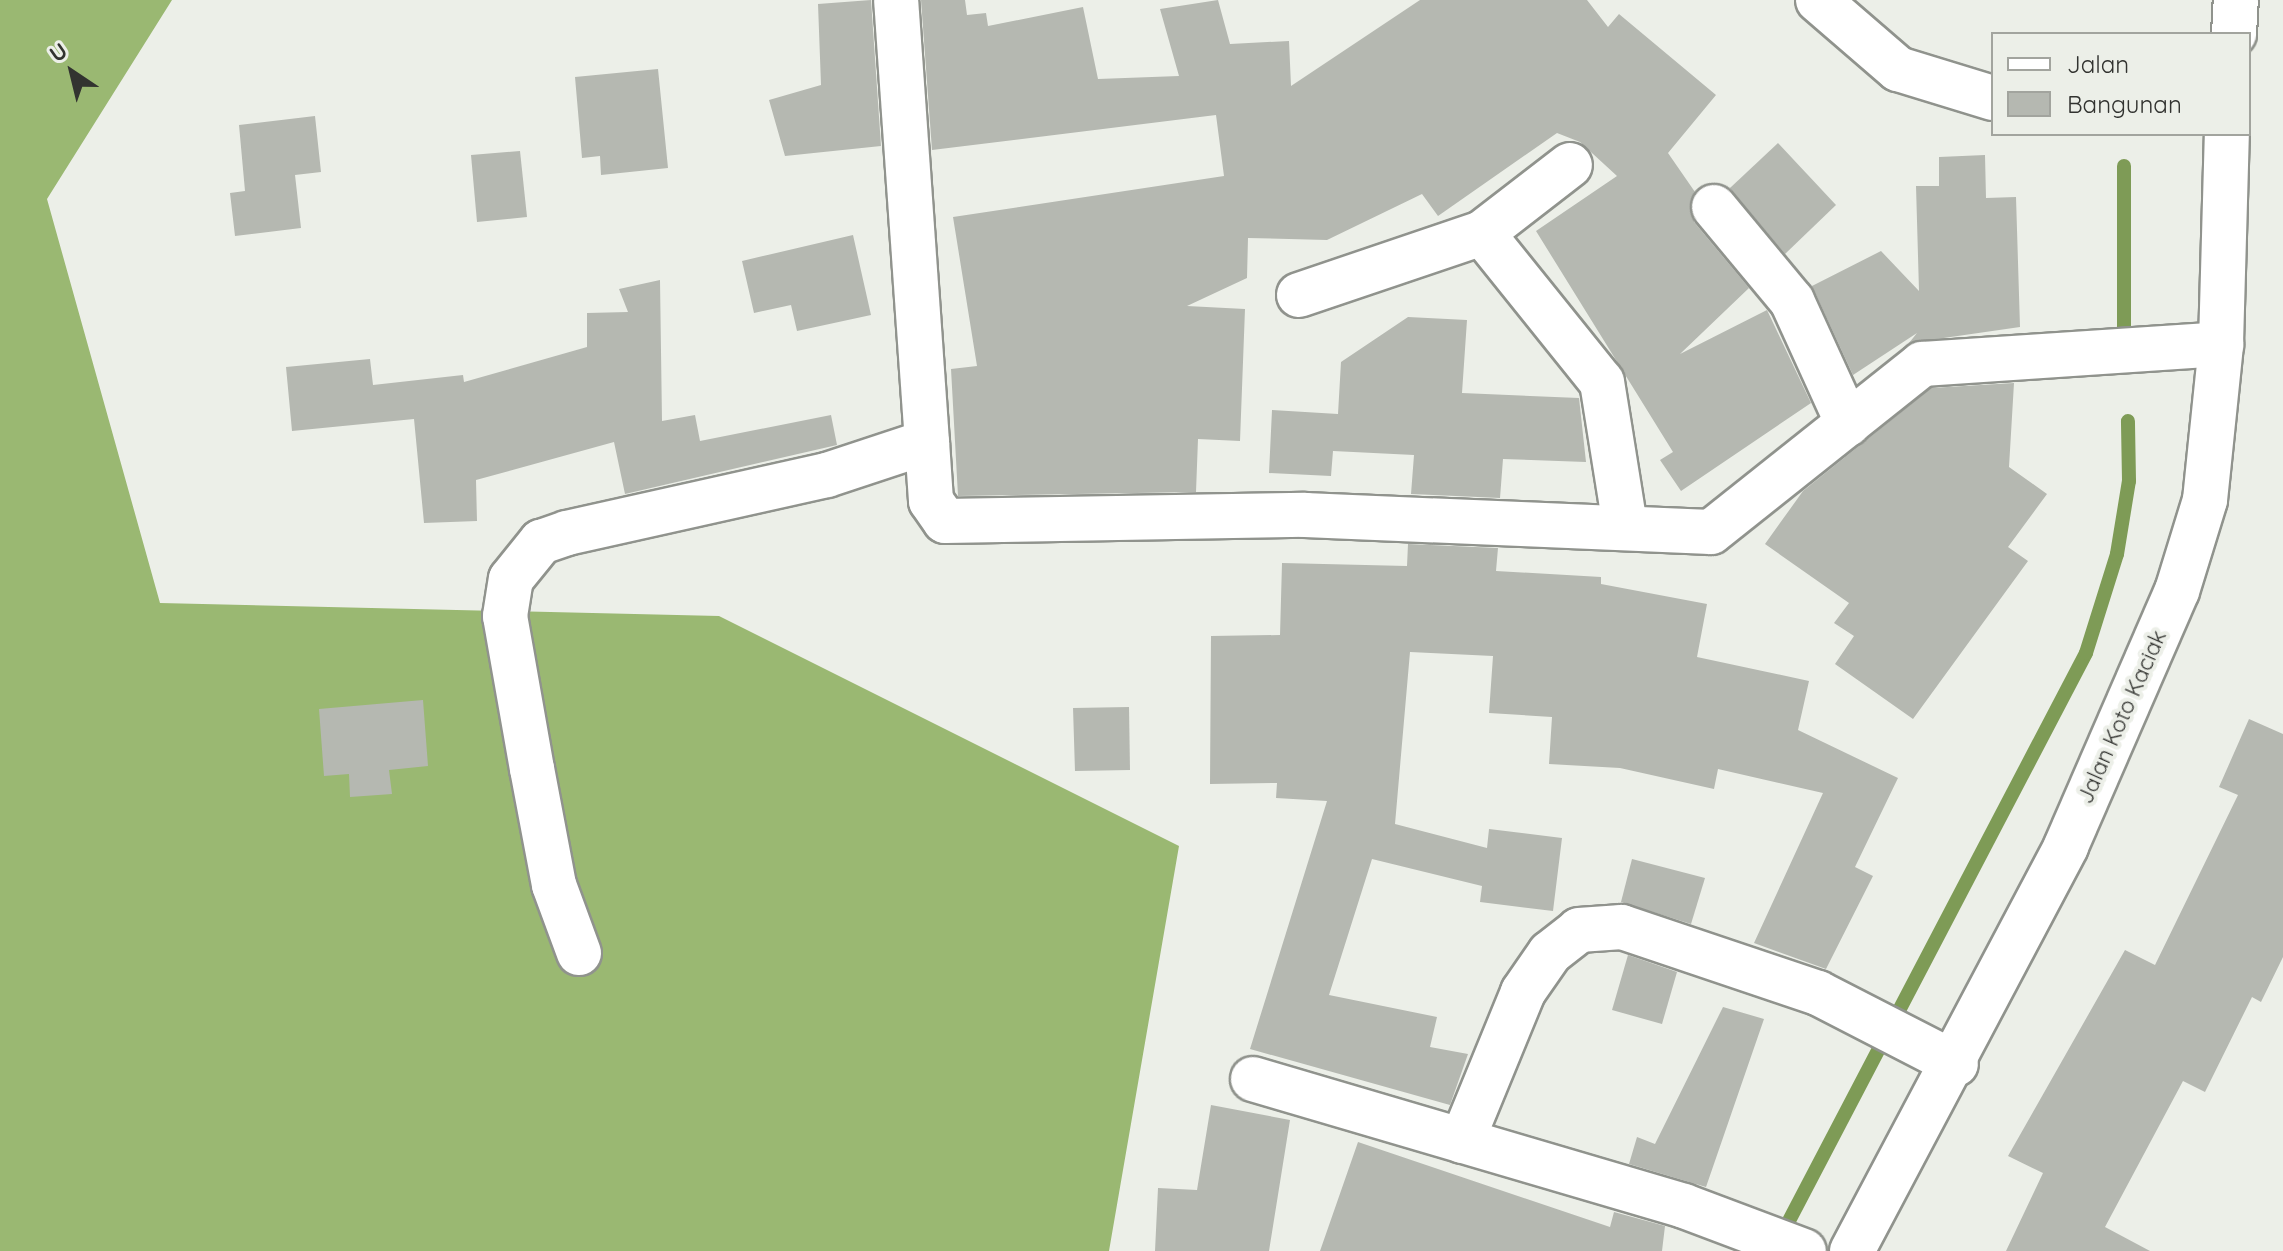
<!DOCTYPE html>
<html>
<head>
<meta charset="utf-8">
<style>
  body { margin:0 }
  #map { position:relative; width:2283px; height:1251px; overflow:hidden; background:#ecefe8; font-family:Quicksand,sans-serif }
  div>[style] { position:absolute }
  .forest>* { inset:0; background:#9ab872 }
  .stream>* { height:14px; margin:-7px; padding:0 7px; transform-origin:7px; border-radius:7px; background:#7e9b56 }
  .building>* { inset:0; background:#b5b8b1 }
  .roads { filter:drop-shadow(2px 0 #90938d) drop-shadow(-2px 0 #90938d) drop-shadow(0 2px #90938d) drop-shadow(0 -2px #90938d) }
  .minor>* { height:44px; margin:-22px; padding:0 22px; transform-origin:22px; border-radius:22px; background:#fff }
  span { translate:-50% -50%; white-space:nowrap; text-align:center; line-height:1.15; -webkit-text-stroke:8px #ecefe8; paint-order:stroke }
  .street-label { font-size:22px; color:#323330 }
  .legend { position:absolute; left:1991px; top:32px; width:260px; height:104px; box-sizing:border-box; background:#ecefe8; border:2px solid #a2a49e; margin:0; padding:10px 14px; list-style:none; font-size:24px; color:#323330 }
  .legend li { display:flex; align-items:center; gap:16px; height:40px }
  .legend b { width:40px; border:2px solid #a2a49e }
  .north { position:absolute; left:32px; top:32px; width:80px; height:80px; -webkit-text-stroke:6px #ecefe8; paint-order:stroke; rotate:325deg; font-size:22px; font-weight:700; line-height:32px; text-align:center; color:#323330 }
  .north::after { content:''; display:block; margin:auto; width:28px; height:36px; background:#323330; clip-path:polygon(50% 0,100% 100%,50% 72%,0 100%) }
</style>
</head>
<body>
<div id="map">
  <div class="forest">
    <div style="clip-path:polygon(0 0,172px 0,47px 199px,160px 603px,719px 616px,1179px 846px,1109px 1251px,0 1251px)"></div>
  </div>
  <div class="stream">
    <div style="left:2124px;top:335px;width:169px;rotate:-90deg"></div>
    <div style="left:1781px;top:1236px;width:658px;rotate:-62.38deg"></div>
    <div style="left:2086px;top:653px;width:104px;rotate:-72.6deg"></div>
    <div style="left:2117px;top:554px;width:74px;rotate:-80.7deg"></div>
    <div style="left:2129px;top:481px;width:60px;rotate:-91deg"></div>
  </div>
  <div class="building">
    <div style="clip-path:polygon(871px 0,881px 146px,785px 156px,769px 100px,821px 85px,818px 4px)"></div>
    <div style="clip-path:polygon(921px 0,965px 0,967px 15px,986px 13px,988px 26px,1083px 7px,1098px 79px,1179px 76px,1160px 9px,1218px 0,1230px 44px,1289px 41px,1291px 86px,1420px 0,1587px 0,1608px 27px,1619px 14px,1716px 95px,1668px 153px,1695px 192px,1694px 222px,1749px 288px,1680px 354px,1767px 310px,1811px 403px,1681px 491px,1660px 460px,1673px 452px,1536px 231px,1617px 176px,1580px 142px,1557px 133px,1438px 216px,1422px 194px,1327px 240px,1248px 238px,1247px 278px,1187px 306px,1245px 309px,1240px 441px,1198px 439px,1196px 492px,958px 496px,951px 369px,977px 366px,953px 217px,1224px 176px,1216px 115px,932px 150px)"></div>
    <div style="clip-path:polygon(658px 69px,668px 168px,601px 175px,600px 156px,582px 158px,575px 77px)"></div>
    <div style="clip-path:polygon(315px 116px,321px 172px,295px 175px,301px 228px,235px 236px,230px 193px,245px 191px,239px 125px)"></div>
    <div style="clip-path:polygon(1778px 143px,1836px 205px,1785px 254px,1730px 188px)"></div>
    <div style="clip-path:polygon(520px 151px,527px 217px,477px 222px,471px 155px)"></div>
    <div style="clip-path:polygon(1985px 155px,1986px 198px,2016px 197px,2020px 327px,1909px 343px,1917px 333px,1853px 375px,1812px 286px,1881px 251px,1919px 291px,1916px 186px,1939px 186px,1939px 157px)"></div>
    <div style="clip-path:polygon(853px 235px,871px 315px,797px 331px,791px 305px,754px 313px,742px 261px)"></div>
    <div style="clip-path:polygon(660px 280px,662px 421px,695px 415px,700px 441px,831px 415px,837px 445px,625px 494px,614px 442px,476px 480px,477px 521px,424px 523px,414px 419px,292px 431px,286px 367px,370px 359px,373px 385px,463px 375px,464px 382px,587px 347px,587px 313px,628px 312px,619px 289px)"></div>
    <div style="clip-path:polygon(1408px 317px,1467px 320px,1462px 393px,1579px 398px,1586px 462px,1503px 459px,1500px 498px,1411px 494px,1414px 455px,1333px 451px,1331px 476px,1269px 473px,1272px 410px,1338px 414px,1341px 362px)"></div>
    <div style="clip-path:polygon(2014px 383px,2009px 467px,2047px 494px,2008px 547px,2028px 561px,1913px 719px,1835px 664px,1854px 636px,1834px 623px,1849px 603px,1765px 544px,1803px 491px,1931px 388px)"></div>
    <div style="clip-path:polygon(1408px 544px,1498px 548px,1496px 571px,1601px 577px,1601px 584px,1707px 604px,1697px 657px,1809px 681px,1798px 730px,1898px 778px,1855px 867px,1873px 876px,1826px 969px,1754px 943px,1823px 793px,1718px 769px,1714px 789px,1620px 768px,1549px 764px,1552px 717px,1489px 713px,1493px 656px,1410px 652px,1395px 824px,1487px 848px,1489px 829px,1562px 838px,1553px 911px,1480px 902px,1482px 886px,1372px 859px,1329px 995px,1437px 1017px,1430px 1047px,1468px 1054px,1450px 1105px,1250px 1049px,1327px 801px,1276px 798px,1277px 783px,1210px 784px,1211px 636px,1280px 635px,1282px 563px,1407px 566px)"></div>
    <div style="clip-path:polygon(423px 700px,428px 766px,389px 770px,392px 794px,350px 797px,349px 774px,324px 776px,319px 709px)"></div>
    <div style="clip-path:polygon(1129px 707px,1130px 770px,1075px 771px,1073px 708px)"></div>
    <div style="clip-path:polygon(2249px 719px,2283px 734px,2283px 957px,2261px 1002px,2252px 997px,2205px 1092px,2183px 1081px,2105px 1227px,2150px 1251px,2006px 1251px,2043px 1173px,2008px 1156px,2125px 950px,2155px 965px,2238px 795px,2219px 787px)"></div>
    <div style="clip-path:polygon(1632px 859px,1705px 878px,1691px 924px,1621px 902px)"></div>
    <div style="clip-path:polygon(1628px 955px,1677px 972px,1662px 1024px,1612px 1010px)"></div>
    <div style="clip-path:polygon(1723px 1007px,1764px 1019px,1706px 1187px,1629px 1164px,1637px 1137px,1655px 1144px)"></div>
    <div style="clip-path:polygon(1211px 1105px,1290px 1120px,1269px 1251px,1155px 1251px,1158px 1188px,1197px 1190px)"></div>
    <div style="clip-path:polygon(1358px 1142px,1610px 1227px,1614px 1212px,1665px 1226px,1662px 1251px,1320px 1251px)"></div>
  </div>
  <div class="roads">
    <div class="minor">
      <div style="left:1818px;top:0;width:106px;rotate:40.8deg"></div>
      <div style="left:1898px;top:69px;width:99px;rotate:17deg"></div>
      <div style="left:2234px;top:34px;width:34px;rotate:-87deg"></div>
      <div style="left:1714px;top:207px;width:122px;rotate:50.3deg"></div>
      <div style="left:1792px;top:301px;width:135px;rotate:65.5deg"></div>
      <div style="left:1482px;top:233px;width:191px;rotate:51.2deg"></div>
      <div style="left:1602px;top:382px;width:146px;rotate:80.9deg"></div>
      <div style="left:1299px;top:295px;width:193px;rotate:-18.7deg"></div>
      <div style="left:1482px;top:233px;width:111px;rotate:-37.7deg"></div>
      <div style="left:927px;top:442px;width:59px;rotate:86.1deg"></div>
      <div style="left:931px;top:501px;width:24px;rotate:55deg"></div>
      <div style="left:945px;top:521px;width:360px;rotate:-1deg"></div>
      <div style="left:1305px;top:515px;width:406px;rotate:2.4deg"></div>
      <div style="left:1711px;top:532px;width:270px;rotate:-38.5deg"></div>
      <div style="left:1922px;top:364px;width:300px;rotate:-3.8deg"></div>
      <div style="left:579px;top:953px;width:72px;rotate:-110.2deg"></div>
      <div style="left:554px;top:885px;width:118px;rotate:-100.7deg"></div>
      <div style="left:532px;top:769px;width:155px;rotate:-100deg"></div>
      <div style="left:505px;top:616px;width:37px;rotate:-81deg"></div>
      <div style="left:511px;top:579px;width:48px;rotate:-51deg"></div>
      <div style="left:541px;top:542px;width:28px;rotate:-19deg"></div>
      <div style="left:567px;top:533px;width:266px;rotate:-12.6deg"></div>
      <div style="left:827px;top:475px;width:105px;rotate:-18.3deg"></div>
      <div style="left:927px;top:442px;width:443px;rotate:-94deg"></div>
      <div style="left:1253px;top:1079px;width:449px;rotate:16.4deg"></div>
      <div style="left:1684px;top:1206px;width:128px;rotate:20.6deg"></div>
      <div style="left:1462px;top:1141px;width:161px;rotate:-67.7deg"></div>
      <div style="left:1523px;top:992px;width:47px;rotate:-55.3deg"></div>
      <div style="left:1550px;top:953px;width:37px;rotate:-38deg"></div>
      <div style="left:1579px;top:930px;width:43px;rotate:-4deg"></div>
      <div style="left:1622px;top:927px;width:207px;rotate:18.6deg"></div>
      <div style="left:1818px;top:993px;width:155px;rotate:27.2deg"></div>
      <div style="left:1852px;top:1251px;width:458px;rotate:-62.1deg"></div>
      <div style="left:2066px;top:846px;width:278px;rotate:-66.5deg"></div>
      <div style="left:2177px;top:591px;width:95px;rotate:-72.9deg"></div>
      <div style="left:2205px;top:500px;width:157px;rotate:-84.1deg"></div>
      <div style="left:2221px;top:344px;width:210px;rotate:-88.4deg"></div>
    </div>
  </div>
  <div class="street-label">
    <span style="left:2122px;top:717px;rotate:-66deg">Jalan Koto Kaciak</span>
  </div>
  <ul class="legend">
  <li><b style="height:10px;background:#fff"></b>Jalan</li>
  <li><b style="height:22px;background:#b5b8b1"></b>Bangunan</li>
  </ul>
  <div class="north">U</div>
</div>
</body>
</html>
